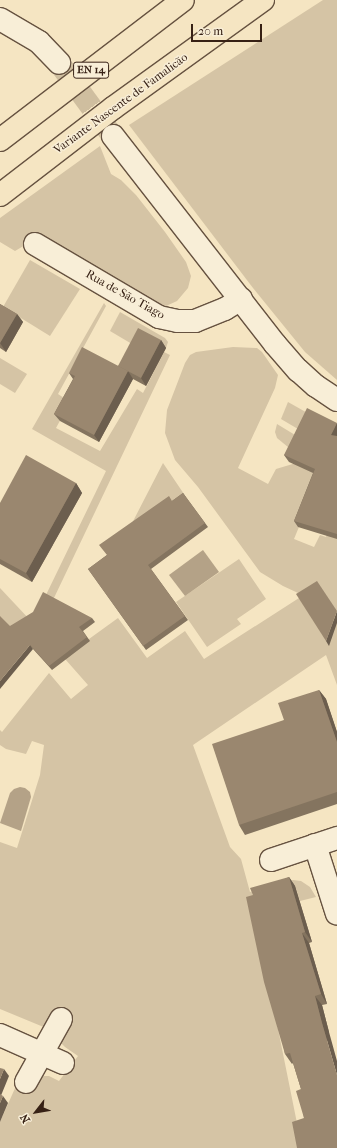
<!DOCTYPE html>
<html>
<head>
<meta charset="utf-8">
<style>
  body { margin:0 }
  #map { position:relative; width:337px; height:1148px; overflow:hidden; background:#f5e5c2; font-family:"IM FELL French Canon",serif }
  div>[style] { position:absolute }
  .green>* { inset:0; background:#d5c4a5 }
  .water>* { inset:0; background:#b4a287 }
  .secondary-tunnel>* { height:22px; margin-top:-11px; transform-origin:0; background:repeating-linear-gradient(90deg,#cfbe9f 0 22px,transparent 0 33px) }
  .roads { filter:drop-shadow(1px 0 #665240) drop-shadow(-1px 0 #665240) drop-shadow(0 1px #665240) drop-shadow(0 -1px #665240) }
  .street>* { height:22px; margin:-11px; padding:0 11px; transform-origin:11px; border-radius:11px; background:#f8eed7 }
  .secondary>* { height:22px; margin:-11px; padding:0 11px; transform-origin:11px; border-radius:11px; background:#f8eed7 }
  .highway>* { height:22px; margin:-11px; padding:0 11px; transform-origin:11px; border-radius:11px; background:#f5e5c2 }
  .wall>* { inset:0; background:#84745f }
  .shaded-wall>* { inset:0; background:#6c5e4e }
  .building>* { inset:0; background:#9a876f }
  span { translate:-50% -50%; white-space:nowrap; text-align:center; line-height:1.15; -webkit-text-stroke:3px #f8eed7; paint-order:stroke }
  .shield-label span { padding:1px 3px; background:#f8eed7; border:1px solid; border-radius:3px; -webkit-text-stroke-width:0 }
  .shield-label { font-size:11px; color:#372115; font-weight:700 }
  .street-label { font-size:12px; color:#372115 }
  .north { position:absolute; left:16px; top:1092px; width:40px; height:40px; -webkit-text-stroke:3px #f8eed7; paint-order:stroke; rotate:239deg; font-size:11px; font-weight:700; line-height:16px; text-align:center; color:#372115 }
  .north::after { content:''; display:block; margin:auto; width:14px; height:18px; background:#372115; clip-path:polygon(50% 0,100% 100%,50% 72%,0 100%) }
  .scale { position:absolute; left:191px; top:24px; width:71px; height:18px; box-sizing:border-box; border:2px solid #372115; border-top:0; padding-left:5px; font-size:12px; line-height:14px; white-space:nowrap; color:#372115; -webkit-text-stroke:3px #f8eed7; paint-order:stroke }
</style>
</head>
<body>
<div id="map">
  <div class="green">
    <div style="clip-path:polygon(323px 0,337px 0,337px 380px,305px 352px,253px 288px,129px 125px)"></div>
    <div style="clip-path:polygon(100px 146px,111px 174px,121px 180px,136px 195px,165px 232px,186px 262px,191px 276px,188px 288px,177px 301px,166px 306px,151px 300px,42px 235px,15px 251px,0 242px,0 218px)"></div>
    <div style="clip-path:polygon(30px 260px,80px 289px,50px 336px,3px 307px)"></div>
    <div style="clip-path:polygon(104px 303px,106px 306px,58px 394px,70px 402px,56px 428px,100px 451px,137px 389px,143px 393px,164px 352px,170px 355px,53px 600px,45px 597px,106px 471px,32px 429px)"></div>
    <div style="clip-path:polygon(120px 312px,165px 338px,168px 342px,166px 348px,137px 347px,110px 331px)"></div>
    <div style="clip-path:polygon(233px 347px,257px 348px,262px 352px,278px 375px,275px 388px,238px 468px,268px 484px,276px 469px,296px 463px,320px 476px,294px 539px,314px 547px,320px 535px,326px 537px,337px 501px,337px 611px,283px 586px,260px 572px,198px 487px,175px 460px,165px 433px,167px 410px,185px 363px,190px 355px,196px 352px)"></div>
    <div style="clip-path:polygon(0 358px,27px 374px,15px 393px,0 384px)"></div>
    <div style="clip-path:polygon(288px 402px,311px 415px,303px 432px,281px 419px)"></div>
    <div style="clip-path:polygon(277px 424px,300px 438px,294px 452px,277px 438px,275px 432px)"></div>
    <div style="clip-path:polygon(163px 463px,186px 497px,175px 505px,171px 500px,128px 531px)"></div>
    <div style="clip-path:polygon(239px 559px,266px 599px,237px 619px,241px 624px,207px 647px,176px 602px)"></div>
    <div style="clip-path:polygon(0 588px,30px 620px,0 638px)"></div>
    <div style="clip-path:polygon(299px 598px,337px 623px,337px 685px,326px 655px,193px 745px,230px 847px,241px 859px,250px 892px,293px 880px,301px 881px,310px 887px,316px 897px,300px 901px,295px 886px,276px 1019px,302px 1148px,0 1148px,0 1122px,16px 1086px,32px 1091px,38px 1081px,43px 1076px,49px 1076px,59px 1081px,78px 1056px,65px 1047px,46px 1028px,0 1009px,0 842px,17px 848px,40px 775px,44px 745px,32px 741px,26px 754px,6px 749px,0 745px,0 730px,2px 732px,49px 673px,71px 699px,88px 685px,58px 651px,89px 639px,118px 618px,147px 658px,185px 631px,204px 659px)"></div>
  </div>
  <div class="water">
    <div style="clip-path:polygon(203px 550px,219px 572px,185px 596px,169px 575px)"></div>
    <div style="clip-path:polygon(20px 787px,25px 788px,30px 792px,31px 797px,21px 831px,0 823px,10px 793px,14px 789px)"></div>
  </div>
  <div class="secondary-tunnel">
    <div style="left:59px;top:63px;width:88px;rotate:53.8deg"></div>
  </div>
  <div class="roads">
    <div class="street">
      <div style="left:35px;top:244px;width:144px;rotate:30.5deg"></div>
      <div style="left:159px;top:317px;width:19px;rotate:12deg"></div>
      <div style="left:178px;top:321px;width:17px"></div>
      <div style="left:195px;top:321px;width:32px;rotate:-22deg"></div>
      <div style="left:225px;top:309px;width:19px;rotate:-32deg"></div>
      <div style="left:315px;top:845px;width:72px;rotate:72.3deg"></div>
      <div style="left:271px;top:860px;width:70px;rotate:-18.4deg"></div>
      <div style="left:0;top:1035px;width:69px;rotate:24deg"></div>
      <div style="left:26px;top:1082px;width:72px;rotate:-60.9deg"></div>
    </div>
    <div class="secondary">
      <div style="left:0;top:19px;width:45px;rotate:30.5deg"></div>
      <div style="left:39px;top:42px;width:29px;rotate:46deg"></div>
      <div style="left:113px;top:136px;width:264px;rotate:52.1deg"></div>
      <div style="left:275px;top:344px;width:35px;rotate:49deg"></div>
      <div style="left:298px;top:370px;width:24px;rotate:42deg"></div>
      <div style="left:316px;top:386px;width:25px;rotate:34deg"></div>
    </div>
    <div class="highway">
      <div style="left:0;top:140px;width:230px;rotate:-37.4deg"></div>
      <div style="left:0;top:195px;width:143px;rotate:-37.6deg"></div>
      <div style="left:113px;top:108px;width:185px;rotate:-35.8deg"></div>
    </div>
  </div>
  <div class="wall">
    <div style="clip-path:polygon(0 304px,17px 314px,23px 322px,6px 352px,0 348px)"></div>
    <div style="clip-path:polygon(161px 340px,166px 348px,146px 386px,133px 379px,99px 442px,60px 421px,54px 414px,73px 379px,69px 373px,118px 366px)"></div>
    <div style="clip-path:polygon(337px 423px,337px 539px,298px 527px,294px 521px,313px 473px,289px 462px,284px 455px)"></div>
    <div style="clip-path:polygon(76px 483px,82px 493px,32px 582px,0 564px,0 503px)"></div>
    <div style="clip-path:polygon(183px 493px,208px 527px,151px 569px,188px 620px,146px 650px,88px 569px,107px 555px,172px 501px)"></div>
    <div style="clip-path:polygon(92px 618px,95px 622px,83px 631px,90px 641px,52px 670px,33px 649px,10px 626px)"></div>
    <div style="clip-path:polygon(319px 690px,326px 699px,337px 732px,337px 804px,245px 835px,239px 825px,284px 720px)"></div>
    <div style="clip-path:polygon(289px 877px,295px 886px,312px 942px,309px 943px,327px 1004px,322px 1005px,329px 1032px,304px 1118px,301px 1089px,293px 1063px,292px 1064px,285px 1054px,253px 895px)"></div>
  </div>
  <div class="shaded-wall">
    <div style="clip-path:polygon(17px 314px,23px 322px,6px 352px,0 343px)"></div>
    <div style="clip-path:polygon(161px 340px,166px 348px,146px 386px,141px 378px)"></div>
    <div style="clip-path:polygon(128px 371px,133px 379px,99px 442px,94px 435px)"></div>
    <div style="clip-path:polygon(337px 423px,337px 439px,331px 435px)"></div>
    <div style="clip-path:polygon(76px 483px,82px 493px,32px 582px,26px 573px)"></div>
    <div style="clip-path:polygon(337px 611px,337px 623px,329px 646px,326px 641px)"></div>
    <div style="clip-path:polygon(30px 645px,33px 649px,0 689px,0 681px)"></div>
    <div style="clip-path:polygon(319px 690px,326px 699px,337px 732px,337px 742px)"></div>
    <div style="clip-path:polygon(289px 877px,295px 886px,312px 942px,305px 932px)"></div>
    <div style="clip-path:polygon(302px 933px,309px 943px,327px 1004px,321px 994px)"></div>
    <div style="clip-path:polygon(315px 996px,322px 1005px,329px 1032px,337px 1061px,337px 1075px,322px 1023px)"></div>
    <div style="clip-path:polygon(4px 1069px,9px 1076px,0 1098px,0 1079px)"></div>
    <div style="clip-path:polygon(3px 1096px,8px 1103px,0 1122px,0 1103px)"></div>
  </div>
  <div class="building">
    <div style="clip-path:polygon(0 304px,17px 314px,0 343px)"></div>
    <div style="clip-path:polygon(138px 328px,161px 340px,141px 378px,118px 366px)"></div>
    <div style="clip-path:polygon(82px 347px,128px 371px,94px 435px,54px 414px,75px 376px,69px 373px)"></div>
    <div style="clip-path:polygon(307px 408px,337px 423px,331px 435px,337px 436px,337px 534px,294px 521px,315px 469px,284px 455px)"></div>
    <div style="clip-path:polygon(26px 455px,76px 483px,26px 573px,0 559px,0 503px)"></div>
    <div style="clip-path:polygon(183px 493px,205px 523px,148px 565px,185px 616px,143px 646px,88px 569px,107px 555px,99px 545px,169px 496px,172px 501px)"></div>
    <div style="clip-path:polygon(317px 581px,337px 611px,326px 641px,296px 594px)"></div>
    <div style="clip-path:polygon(43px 592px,92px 618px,79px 627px,87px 637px,49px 666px,30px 645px,0 681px,0 616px,10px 626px,33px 612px)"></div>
    <div style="clip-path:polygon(319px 690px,337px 742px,337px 792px,239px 825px,212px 744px,284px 720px,278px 703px)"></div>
    <div style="clip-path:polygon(289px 877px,305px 932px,302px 933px,321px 994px,315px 996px,322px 1023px,337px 1075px,337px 1148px,297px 1148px,292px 1122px,304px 1118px,296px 1091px,301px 1089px,290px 1053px,285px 1054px,264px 982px,246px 897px,253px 895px,250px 888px)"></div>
    <div style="clip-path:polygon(0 1068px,4px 1069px,0 1079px)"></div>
    <div style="clip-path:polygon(0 1094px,3px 1096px,0 1103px)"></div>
  </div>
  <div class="shield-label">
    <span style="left:91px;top:70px">EN 14</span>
  </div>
  <div class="street-label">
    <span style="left:121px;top:104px;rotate:-36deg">Variante Nascente de Famalicão</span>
    <span style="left:125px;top:295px;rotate:29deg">Rua de São Tiago</span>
  </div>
  <div class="north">N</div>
  <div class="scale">20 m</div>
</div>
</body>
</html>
